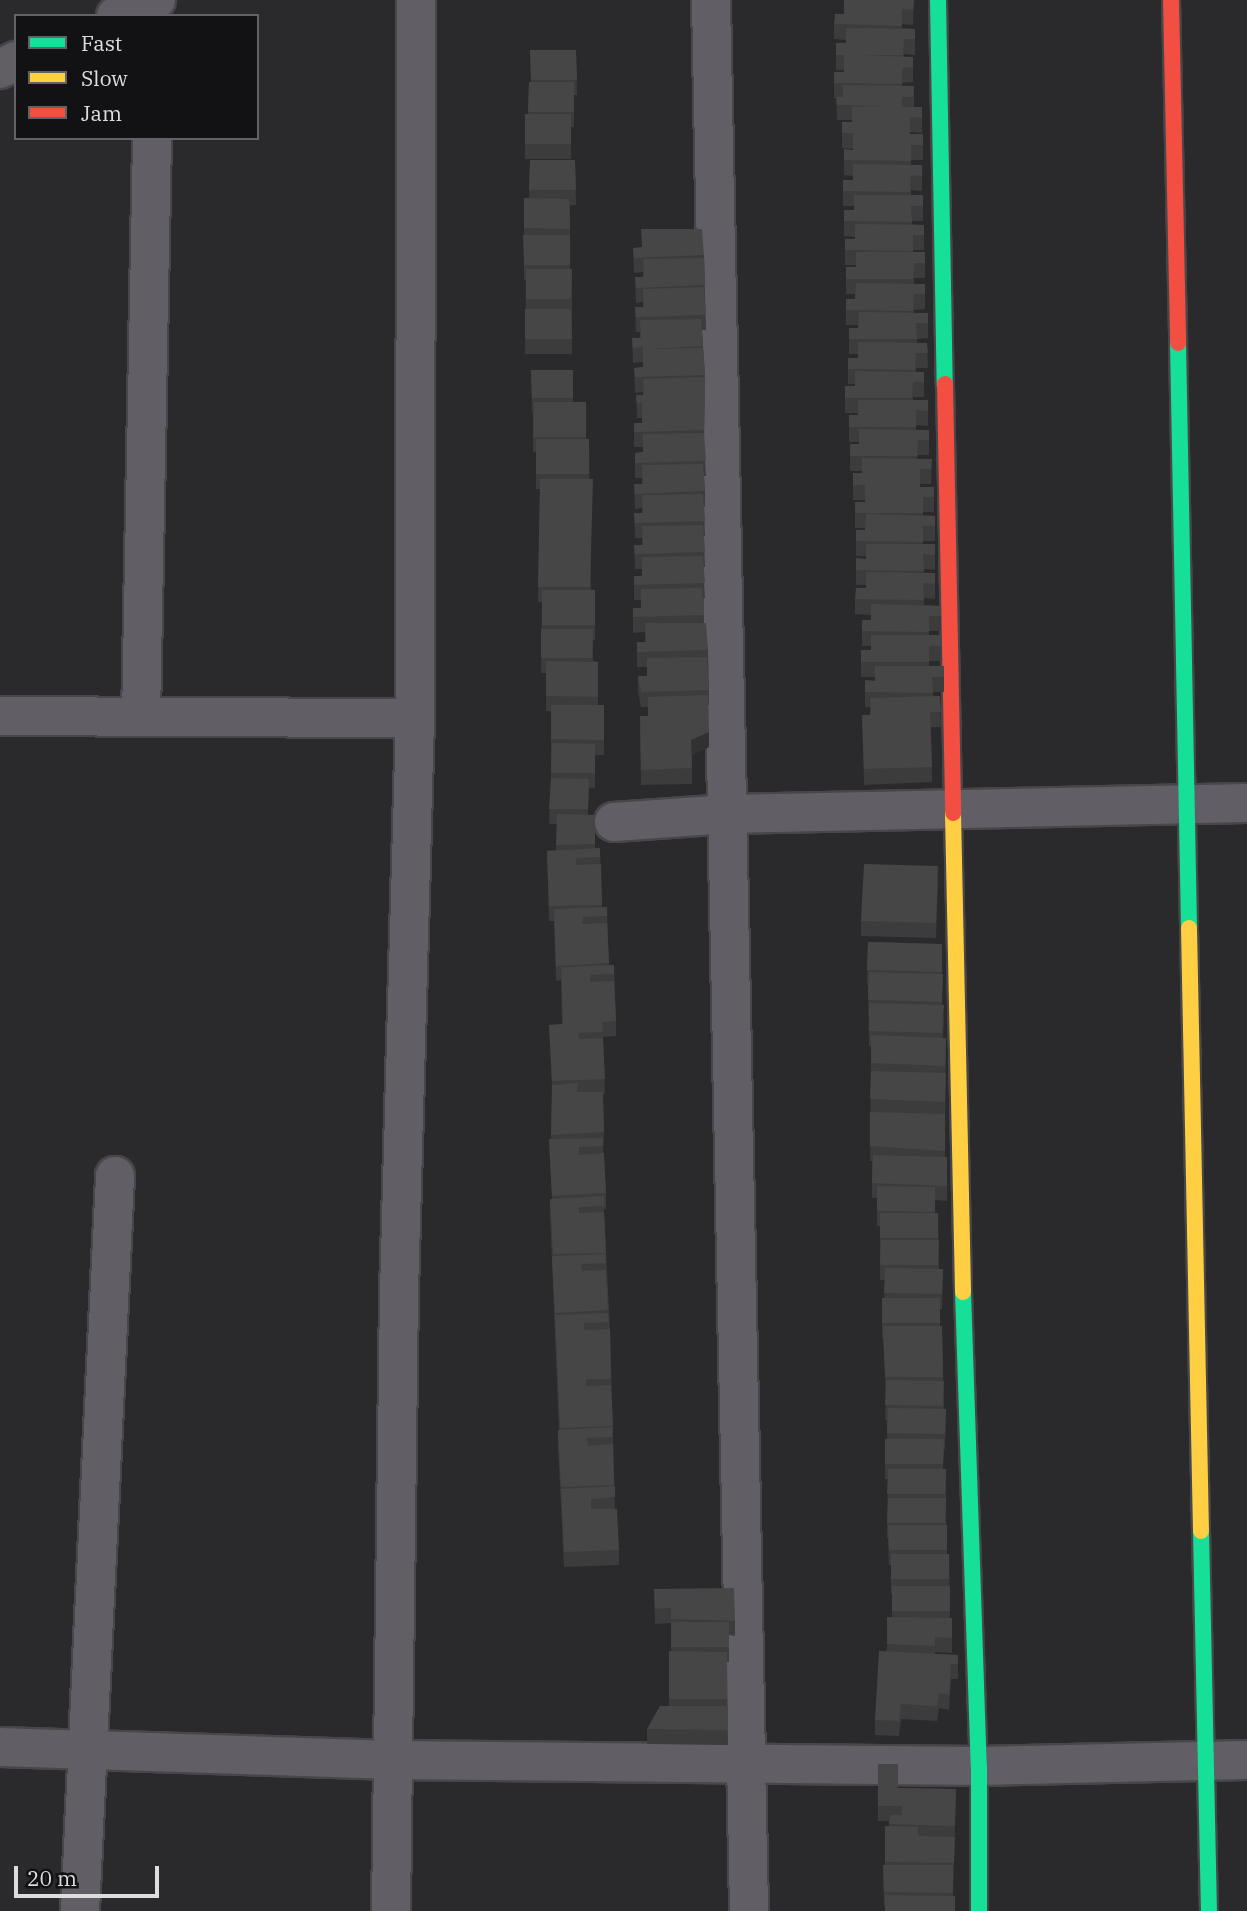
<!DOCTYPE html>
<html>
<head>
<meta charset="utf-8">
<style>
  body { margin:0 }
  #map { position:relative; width:1247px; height:1911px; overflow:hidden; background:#2a292b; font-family:"IBM Plex Serif",serif }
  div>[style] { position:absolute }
  .roads { filter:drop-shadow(2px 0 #474648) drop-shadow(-2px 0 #474648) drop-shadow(0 2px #474648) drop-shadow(0 -2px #474648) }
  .street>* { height:38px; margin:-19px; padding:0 19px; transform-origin:19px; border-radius:19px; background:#625e66 }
  .fast>* { height:16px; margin:-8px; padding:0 8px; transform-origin:8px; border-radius:8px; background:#16e098 }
  .slow>* { height:16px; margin:-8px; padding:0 8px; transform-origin:8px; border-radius:8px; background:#ffcf43 }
  .jam>* { height:16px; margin:-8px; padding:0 8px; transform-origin:8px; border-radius:8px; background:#f24e42 }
  .wall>* { inset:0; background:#3c3c3d }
  .shaded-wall>* { inset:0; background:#313132 }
  .building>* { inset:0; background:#464647 }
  span { translate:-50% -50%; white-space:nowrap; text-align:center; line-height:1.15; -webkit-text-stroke:7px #121113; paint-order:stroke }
  .legend { position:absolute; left:14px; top:14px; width:245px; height:126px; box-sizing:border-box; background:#121113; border:2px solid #636265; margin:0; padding:9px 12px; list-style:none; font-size:21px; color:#dddcdf }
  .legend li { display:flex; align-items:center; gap:14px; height:35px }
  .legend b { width:35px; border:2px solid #636265 }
  .scale { position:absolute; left:14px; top:1866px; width:145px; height:32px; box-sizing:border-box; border:4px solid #dddcdf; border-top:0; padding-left:9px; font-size:21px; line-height:24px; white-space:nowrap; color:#dddcdf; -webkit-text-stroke:5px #121113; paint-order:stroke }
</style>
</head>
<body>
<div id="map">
  <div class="roads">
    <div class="street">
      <div style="left:711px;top:0;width:1911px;rotate:88.86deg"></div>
      <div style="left:116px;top:16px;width:43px;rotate:-21.8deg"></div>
      <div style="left:0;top:69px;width:18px;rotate:-27deg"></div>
      <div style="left:0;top:716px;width:415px;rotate:0.3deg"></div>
      <div style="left:141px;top:717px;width:579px;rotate:-88.91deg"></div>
      <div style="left:614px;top:822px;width:114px;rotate:-4deg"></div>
      <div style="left:728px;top:814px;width:519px;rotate:-1.21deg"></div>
      <div style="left:0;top:1747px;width:393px;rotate:1.9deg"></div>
      <div style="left:393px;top:1760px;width:586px;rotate:0.59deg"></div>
      <div style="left:979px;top:1766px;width:268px;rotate:-1.3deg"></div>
      <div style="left:80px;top:1911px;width:736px;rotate:-87.27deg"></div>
      <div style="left:391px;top:1911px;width:619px;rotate:-89.26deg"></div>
      <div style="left:399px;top:1292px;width:574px;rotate:-88.4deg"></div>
      <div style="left:415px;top:718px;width:718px;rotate:-89.92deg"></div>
    </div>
    <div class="fast">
      <div style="left:938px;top:0;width:384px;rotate:89deg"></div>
      <div style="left:1178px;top:343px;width:585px;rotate:88.92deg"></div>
      <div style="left:963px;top:1292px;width:474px;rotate:88.1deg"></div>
      <div style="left:979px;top:1766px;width:145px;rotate:90deg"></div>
      <div style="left:1201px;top:1531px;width:380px;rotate:88.8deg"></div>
    </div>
    <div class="slow">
      <div style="left:953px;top:813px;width:479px;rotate:88.8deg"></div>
      <div style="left:1189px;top:928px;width:603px;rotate:88.86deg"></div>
    </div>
    <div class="jam">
      <div style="left:1171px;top:0;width:343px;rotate:88.8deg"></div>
      <div style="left:945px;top:384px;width:429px;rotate:88.9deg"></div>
    </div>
  </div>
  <div class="wall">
    <div style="clip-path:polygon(914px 0,913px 25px,902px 24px,902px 28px,915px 29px,915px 55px,904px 54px,904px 57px,913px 57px,913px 82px,902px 83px,902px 86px,914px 86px,914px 107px,922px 107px,922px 133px,910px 132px,910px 134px,923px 134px,923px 160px,911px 160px,911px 165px,922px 165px,922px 191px,911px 190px,911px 195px,923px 195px,923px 221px,912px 221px,912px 224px,924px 225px,924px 250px,913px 250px,913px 252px,925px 252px,925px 278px,914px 278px,914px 284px,925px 284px,925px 309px,914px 310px,914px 313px,928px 313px,928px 338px,917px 339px,917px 343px,927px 343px,928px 368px,916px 368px,916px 372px,924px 382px,924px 397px,913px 397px,913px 400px,928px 400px,928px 426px,916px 425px,916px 430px,929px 430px,929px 455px,918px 455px,917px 459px,932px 459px,931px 484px,920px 484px,920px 487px,934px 487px,934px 512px,923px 512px,923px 515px,935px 516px,935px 541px,923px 541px,923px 544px,935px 544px,935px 570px,924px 569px,924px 573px,935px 573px,935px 599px,924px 598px,924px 605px,941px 606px,941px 631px,929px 631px,929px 635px,940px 635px,941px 661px,929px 661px,929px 666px,944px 666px,944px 692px,933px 692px,933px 697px,940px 696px,941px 727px,931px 727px,932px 782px,864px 785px,862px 715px,870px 715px,870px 707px,865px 707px,865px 680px,875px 681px,875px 677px,861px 677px,861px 650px,871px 650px,871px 646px,862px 646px,862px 620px,871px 620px,871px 615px,855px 614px,855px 599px,866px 588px,866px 585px,856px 585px,856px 570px,866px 559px,866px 556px,856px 556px,856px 530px,865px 530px,865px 528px,855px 528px,855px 502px,865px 502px,865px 500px,853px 500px,853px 473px,862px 473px,862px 471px,850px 471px,850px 444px,859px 444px,859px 442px,849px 442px,849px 415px,858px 415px,858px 413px,845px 413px,845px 386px,855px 386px,855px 384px,848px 384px,848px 358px,858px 358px,858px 354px,849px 354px,849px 328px,858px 328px,858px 325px,846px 325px,846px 299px,855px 299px,855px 294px,846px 294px,846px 267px,856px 267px,856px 265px,845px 265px,845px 239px,855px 239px,855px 237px,844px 236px,844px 221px,854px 210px,854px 206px,843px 206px,843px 180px,853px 180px,853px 176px,844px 175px,844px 160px,853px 150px,853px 149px,842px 148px,842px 122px,852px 122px,852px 120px,837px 120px,836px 98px,834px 98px,834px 72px,844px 72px,844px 70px,836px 70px,836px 43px,846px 43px,846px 40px,834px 39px,834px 24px,844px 14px)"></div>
    <div style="clip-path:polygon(530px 50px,576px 50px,577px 95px,574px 95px,574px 127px,571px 127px,571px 159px,525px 159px,525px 114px,528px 114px,529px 82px,531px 82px)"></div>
    <div style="clip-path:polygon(530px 160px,575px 160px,576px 205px,570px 205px,570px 269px,572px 269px,572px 354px,525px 354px,526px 280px,524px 280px,524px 198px,529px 198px)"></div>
    <div style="clip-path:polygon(633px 248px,704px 255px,706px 330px,702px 330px,705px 375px,704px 445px,706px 476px,704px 476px,705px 491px,705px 507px,704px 507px,705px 536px,704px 536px,705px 567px,703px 567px,705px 598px,702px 598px,704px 623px,708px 650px,709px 690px,709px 705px,708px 705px,709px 747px,692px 755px,692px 784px,641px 785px,640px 731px,648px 716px,648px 707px,641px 707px,638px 691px,638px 676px,647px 676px,647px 667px,637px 667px,637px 642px,645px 642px,645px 632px,633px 633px,633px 608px,641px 608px,641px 600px,634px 600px,634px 576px,642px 576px,642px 569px,635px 569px,634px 545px,642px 545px,642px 538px,635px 538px,634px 513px,642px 513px,642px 508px,635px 509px,634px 484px,642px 484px,642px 478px,635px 478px,635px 453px,643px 452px,643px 447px,634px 447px,634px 423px,642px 423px,642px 418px,637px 418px,636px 395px,643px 395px,643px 392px,635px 393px,634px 368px,643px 367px,643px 362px,633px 363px,632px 338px,640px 338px,640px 332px,636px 332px,635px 307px,643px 307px,643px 302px,636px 303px,635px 277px,643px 277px,643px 272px,634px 273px)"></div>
    <div style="clip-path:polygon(531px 370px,573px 370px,573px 402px,586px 402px,586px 439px,589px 439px,591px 590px,595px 605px,595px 640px,593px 640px,593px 661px,598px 662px,598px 705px,604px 705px,604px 755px,595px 755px,595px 788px,589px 788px,588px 815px,595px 815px,595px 848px,600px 848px,602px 907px,607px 907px,609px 965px,614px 965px,616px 1021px,616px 1036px,603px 1037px,605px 1094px,603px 1094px,604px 1132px,603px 1153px,606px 1193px,606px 1209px,604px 1209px,604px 1211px,610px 1329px,615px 1509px,619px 1550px,619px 1565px,564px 1567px,558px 1445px,558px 1430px,559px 1430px,550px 1214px,550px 1199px,552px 1199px,549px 1139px,551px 1139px,552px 1088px,549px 1025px,562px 1024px,561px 980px,556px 981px,554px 921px,549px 921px,547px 851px,556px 850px,557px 824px,549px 824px,551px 778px,551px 711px,546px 711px,546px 673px,541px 673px,542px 602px,538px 602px,540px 489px,536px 489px,536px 452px,533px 452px,533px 413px,532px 413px)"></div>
    <div style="clip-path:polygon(938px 881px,936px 938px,861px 936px,861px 921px)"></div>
    <div style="clip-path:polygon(868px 942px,942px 944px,942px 1005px,944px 1020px,943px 1038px,946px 1038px,945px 1156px,947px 1172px,947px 1201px,935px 1200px,935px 1213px,938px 1213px,939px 1269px,943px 1269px,942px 1309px,940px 1309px,940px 1326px,942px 1326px,944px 1409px,946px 1409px,945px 1449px,944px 1449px,943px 1469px,946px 1469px,946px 1525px,947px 1554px,949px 1554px,950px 1618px,952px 1618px,952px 1653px,935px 1652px,935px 1654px,958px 1655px,958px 1679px,951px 1679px,949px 1710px,939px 1708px,937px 1721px,901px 1719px,899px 1736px,875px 1735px,875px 1720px,892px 1617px,892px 1594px,891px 1594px,891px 1565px,889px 1565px,888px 1538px,887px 1538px,888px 1479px,885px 1479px,885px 1439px,887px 1439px,887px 1420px,885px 1420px,886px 1392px,883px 1338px,882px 1338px,882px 1298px,884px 1298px,885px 1280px,880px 1280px,880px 1226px,877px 1226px,877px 1198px,872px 1198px,872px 1161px,870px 1161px,871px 1046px,869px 1046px,868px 985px,867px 985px)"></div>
    <div style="clip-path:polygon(654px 1589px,735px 1621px,735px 1636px,729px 1635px,729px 1662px,727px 1662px,728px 1745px,647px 1744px,647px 1729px,669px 1706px,669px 1651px,671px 1651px,671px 1623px,655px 1624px)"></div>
    <div style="clip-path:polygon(878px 1764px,898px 1788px,956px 1789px,953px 1896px,884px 1907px,883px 1865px,885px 1865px,885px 1826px,889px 1826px,889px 1821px,878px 1821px)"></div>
  </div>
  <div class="shaded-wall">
    <div style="clip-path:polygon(709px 732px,709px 747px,691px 755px,691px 740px)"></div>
  </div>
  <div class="building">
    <div style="clip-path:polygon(844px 0,914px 0,913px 10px,902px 9px,902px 26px,834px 24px,835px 14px,844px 14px)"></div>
    <div style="clip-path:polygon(846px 28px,915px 29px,915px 39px,904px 39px,903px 55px,861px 55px,913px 57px,913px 67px,902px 68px,902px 84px,834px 83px,834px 72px,844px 72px,844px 55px,836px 55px,836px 43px,846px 43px)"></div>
    <div style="clip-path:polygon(530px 50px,576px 50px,577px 80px,531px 80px)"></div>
    <div style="clip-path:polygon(529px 82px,574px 82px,574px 112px,528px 112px)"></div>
    <div style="clip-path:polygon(843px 85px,914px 86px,913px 97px,902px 97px,902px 107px,922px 107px,922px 118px,910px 117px,910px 134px,923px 134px,923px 145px,911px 145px,911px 161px,844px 160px,844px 149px,853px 150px,853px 133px,842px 133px,842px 122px,852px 122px,852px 107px,883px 106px,837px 105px,836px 97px,843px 97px)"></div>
    <div style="clip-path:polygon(525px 114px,571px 114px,571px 144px,525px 144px)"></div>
    <div style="clip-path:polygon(530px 160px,575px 160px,576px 190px,529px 190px)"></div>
    <div style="clip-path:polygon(853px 164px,922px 165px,922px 176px,911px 175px,910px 192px,843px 191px,843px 180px,853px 180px)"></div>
    <div style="clip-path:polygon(854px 195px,923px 195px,923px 206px,911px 206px,912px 222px,844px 221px,844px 210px,854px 210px)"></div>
    <div style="clip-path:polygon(524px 198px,569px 199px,570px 229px,524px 228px)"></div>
    <div style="clip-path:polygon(855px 224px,924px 225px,924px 235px,913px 235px,913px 251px,845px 250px,845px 239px,855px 239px)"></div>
    <div style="clip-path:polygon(641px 229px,702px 229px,704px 255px,634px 258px,633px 248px,642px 247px)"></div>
    <div style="clip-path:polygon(523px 235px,570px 235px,570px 265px,524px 265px)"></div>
    <div style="clip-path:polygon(856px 252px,925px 252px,925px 263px,914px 263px,913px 279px,846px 279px,846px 267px,856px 267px)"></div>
    <div style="clip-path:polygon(704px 258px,705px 285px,636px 288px,635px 277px,644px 277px,643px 259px)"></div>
    <div style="clip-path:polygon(526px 269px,572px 269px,571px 299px,526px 299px)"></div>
    <div style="clip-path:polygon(856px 283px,925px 284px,925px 294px,914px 294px,913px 311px,846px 310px,846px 299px,855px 299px)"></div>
    <div style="clip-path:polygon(704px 287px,706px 315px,636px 317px,635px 307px,644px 307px,643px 289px)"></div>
    <div style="clip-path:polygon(525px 309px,571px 309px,572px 339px,525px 339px)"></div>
    <div style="clip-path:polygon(859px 312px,928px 313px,928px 323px,916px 323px,917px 339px,849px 339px,849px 328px,858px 328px)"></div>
    <div style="clip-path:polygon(701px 319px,703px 346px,647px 349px,703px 348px,705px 375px,635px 377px,634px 368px,643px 367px,643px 347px,633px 348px,632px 338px,641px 338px,640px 320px)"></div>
    <div style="clip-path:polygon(858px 342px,927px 343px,928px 353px,916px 353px,915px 370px,848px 369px,848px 358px,858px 358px)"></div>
    <div style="clip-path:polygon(531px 370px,573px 370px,573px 398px,532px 398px)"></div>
    <div style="clip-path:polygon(855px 371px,924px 372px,924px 382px,913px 382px,912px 398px,845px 398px,845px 386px,855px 386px)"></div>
    <div style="clip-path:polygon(705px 377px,704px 430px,634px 432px,634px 423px,642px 423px,642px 403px,637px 403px,636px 395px,644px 395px,643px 379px)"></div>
    <div style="clip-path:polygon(858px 400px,928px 400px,928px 411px,916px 410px,916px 427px,849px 427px,849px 415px,858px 415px)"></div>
    <div style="clip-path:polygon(534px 402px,586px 402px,586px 437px,533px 437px)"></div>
    <div style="clip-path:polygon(859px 429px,929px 430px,929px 440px,918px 440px,917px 456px,850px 456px,850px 444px,859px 444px)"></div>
    <div style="clip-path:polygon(704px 433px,706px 461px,635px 463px,635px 453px,643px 452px,643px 434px)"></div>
    <div style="clip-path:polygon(536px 439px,589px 439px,589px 474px,536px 474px)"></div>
    <div style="clip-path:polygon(862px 458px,932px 459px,931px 469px,920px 469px,920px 487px,934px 487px,934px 497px,923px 497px,923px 513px,855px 513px,855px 502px,865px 502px,865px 485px,853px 485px,853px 473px,862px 473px)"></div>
    <div style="clip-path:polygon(703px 464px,705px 491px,635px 494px,634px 484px,643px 484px,642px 465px)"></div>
    <div style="clip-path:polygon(540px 479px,593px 479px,590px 587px,538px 587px)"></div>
    <div style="clip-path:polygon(703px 494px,705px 521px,635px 523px,634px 513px,643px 513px,642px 495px)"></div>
    <div style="clip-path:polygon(866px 514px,935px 516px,935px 526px,923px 526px,923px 542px,856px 541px,856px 530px,865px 530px)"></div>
    <div style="clip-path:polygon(703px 525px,705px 552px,635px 554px,634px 545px,643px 545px,642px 526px)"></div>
    <div style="clip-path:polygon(866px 544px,935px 544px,935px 555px,923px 554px,924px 571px,856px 570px,856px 558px,866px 559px)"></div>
    <div style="clip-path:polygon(703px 556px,705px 583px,634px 585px,634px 576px,642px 576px,642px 557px)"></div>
    <div style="clip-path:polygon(866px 572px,935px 573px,935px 584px,923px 583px,924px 600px,855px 599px,856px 588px,866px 588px)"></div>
    <div style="clip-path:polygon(702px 588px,704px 615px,633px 617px,633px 608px,641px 608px,641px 589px)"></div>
    <div style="clip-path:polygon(542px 590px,595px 590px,595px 625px,542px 625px)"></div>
    <div style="clip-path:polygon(871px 604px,941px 606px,941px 616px,929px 616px,929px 632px,862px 631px,862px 620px,871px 620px)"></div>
    <div style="clip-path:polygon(645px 623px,706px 623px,708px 650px,637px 652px,637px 642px,646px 642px)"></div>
    <div style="clip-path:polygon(541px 629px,593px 629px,592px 658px,541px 658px)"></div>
    <div style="clip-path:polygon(871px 635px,940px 635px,941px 646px,929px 646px,929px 662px,861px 662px,861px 650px,871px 650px)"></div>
    <div style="clip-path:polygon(707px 657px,709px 690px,641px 692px,638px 676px,647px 676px,647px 658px)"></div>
    <div style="clip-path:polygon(546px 661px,598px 662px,598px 697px,546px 696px)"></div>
    <div style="clip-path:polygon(875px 666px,944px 666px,944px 677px,932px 677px,933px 693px,865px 692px,865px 680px,875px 681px)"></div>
    <div style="clip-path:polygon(708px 695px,709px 732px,691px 740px,692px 768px,641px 770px,640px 716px,648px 716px,648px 697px)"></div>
    <div style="clip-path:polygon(940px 696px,941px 712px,930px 712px,932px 767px,864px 769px,862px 715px,871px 715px,870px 698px)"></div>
    <div style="clip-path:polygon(551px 705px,604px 705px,604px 740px,551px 739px)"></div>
    <div style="clip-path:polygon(552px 743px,595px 744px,595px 773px,551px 773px)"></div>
    <div style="clip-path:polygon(551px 778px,589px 779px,588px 809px,549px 809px)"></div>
    <div style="clip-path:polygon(557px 814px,595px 815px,595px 844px,556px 845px)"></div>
    <div style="clip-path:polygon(600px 848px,600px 857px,576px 858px,576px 865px,601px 864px,602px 905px,549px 906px,547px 851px)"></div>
    <div style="clip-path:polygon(864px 864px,938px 866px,936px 923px,861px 921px)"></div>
    <div style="clip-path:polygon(607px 907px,607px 916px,583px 917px,582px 924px,607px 923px,609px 963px,556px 966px,554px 909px)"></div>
    <div style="clip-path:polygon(868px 942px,942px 944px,942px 972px,867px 970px)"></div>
    <div style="clip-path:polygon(614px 965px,614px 974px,590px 975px,590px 982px,614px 981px,616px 1021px,602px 1022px,603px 1032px,578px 1033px,579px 1039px,603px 1038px,605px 1079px,552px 1081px,549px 1025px,563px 1024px,561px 967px)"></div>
    <div style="clip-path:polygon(869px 972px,943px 974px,942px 1002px,868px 1000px)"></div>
    <div style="clip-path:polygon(869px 1003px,944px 1005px,942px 1033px,869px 1031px)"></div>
    <div style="clip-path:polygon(871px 1035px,946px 1038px,945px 1066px,871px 1063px)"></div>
    <div style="clip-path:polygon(871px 1071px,946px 1073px,945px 1102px,870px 1099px)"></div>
    <div style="clip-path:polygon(578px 1083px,577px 1092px,603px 1092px,604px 1132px,551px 1135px,552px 1085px)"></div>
    <div style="clip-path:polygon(870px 1112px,945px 1114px,945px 1151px,870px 1146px)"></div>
    <div style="clip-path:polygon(603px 1138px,603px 1146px,579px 1147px,579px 1155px,604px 1153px,606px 1193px,552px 1196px,549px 1139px)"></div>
    <div style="clip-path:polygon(873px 1155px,947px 1157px,947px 1186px,872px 1183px)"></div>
    <div style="clip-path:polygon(877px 1186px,935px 1187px,935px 1212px,877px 1211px)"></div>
    <div style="clip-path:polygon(604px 1196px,604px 1206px,579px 1207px,579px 1213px,604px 1212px,606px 1253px,553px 1254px,550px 1199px)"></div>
    <div style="clip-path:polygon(880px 1213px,938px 1213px,938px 1238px,880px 1238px)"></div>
    <div style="clip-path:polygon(881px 1240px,939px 1240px,938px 1265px,880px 1265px)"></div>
    <div style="clip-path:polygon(605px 1254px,606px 1263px,581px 1264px,582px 1271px,606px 1270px,608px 1310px,555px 1313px,552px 1256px)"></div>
    <div style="clip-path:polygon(885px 1268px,943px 1269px,942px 1294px,884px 1293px)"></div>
    <div style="clip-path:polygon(882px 1298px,940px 1298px,940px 1323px,882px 1323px)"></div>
    <div style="clip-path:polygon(608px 1313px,609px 1322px,584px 1323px,584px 1330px,610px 1329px,611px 1379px,586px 1379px,586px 1386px,611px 1385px,613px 1426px,560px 1428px,555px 1315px)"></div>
    <div style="clip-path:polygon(883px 1326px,942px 1326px,943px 1377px,885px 1377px)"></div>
    <div style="clip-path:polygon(886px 1380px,944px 1381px,943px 1406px,885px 1405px)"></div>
    <div style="clip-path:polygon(888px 1408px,946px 1409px,945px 1434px,887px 1433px)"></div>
    <div style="clip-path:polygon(613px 1427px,612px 1437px,587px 1438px,588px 1446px,613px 1444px,614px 1485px,561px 1487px,558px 1430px)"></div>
    <div style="clip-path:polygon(885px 1439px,944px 1439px,943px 1464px,885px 1464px)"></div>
    <div style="clip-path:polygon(888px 1469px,946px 1469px,945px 1494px,887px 1494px)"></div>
    <div style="clip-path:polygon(615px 1486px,615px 1497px,591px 1499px,591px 1509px,617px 1509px,619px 1550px,564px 1552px,561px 1489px)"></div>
    <div style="clip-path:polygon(888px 1498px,946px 1498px,945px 1523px,887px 1523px)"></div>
    <div style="clip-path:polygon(888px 1525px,947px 1525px,947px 1550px,889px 1550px)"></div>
    <div style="clip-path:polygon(891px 1554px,949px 1554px,949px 1579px,891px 1579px)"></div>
    <div style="clip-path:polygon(892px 1586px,950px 1586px,950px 1611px,892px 1611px)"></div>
    <div style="clip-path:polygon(734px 1588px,735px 1621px,671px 1619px,671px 1608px,655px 1609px,654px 1589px)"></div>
    <div style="clip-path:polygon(887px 1617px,952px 1618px,952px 1638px,935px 1637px,935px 1646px,887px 1644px)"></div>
    <div style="clip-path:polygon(671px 1622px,729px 1622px,729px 1647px,671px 1647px)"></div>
    <div style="clip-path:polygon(669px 1651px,727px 1652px,727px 1699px,669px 1699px)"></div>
    <div style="clip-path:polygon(879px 1651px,958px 1655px,958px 1664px,951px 1664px,949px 1695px,939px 1693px,937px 1706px,901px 1704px,899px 1721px,875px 1720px)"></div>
    <div style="clip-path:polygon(660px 1706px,728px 1706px,728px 1730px,647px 1729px)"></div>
    <div style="clip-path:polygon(878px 1764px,898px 1764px,898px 1788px,956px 1789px,955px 1826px,889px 1824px,890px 1815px,902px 1815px,902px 1806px,878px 1806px)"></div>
    <div style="clip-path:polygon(885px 1826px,918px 1827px,918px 1836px,955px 1837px,954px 1863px,885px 1862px)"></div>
    <div style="clip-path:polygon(883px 1865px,953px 1865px,953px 1893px,884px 1892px)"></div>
    <div style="clip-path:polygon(885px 1895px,955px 1896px,955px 1911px,885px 1911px)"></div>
  </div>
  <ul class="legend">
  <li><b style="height:9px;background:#16e098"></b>Fast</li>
  <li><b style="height:9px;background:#ffcf43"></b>Slow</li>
  <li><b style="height:9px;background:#f24e42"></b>Jam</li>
  </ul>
  <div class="scale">20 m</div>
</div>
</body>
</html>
